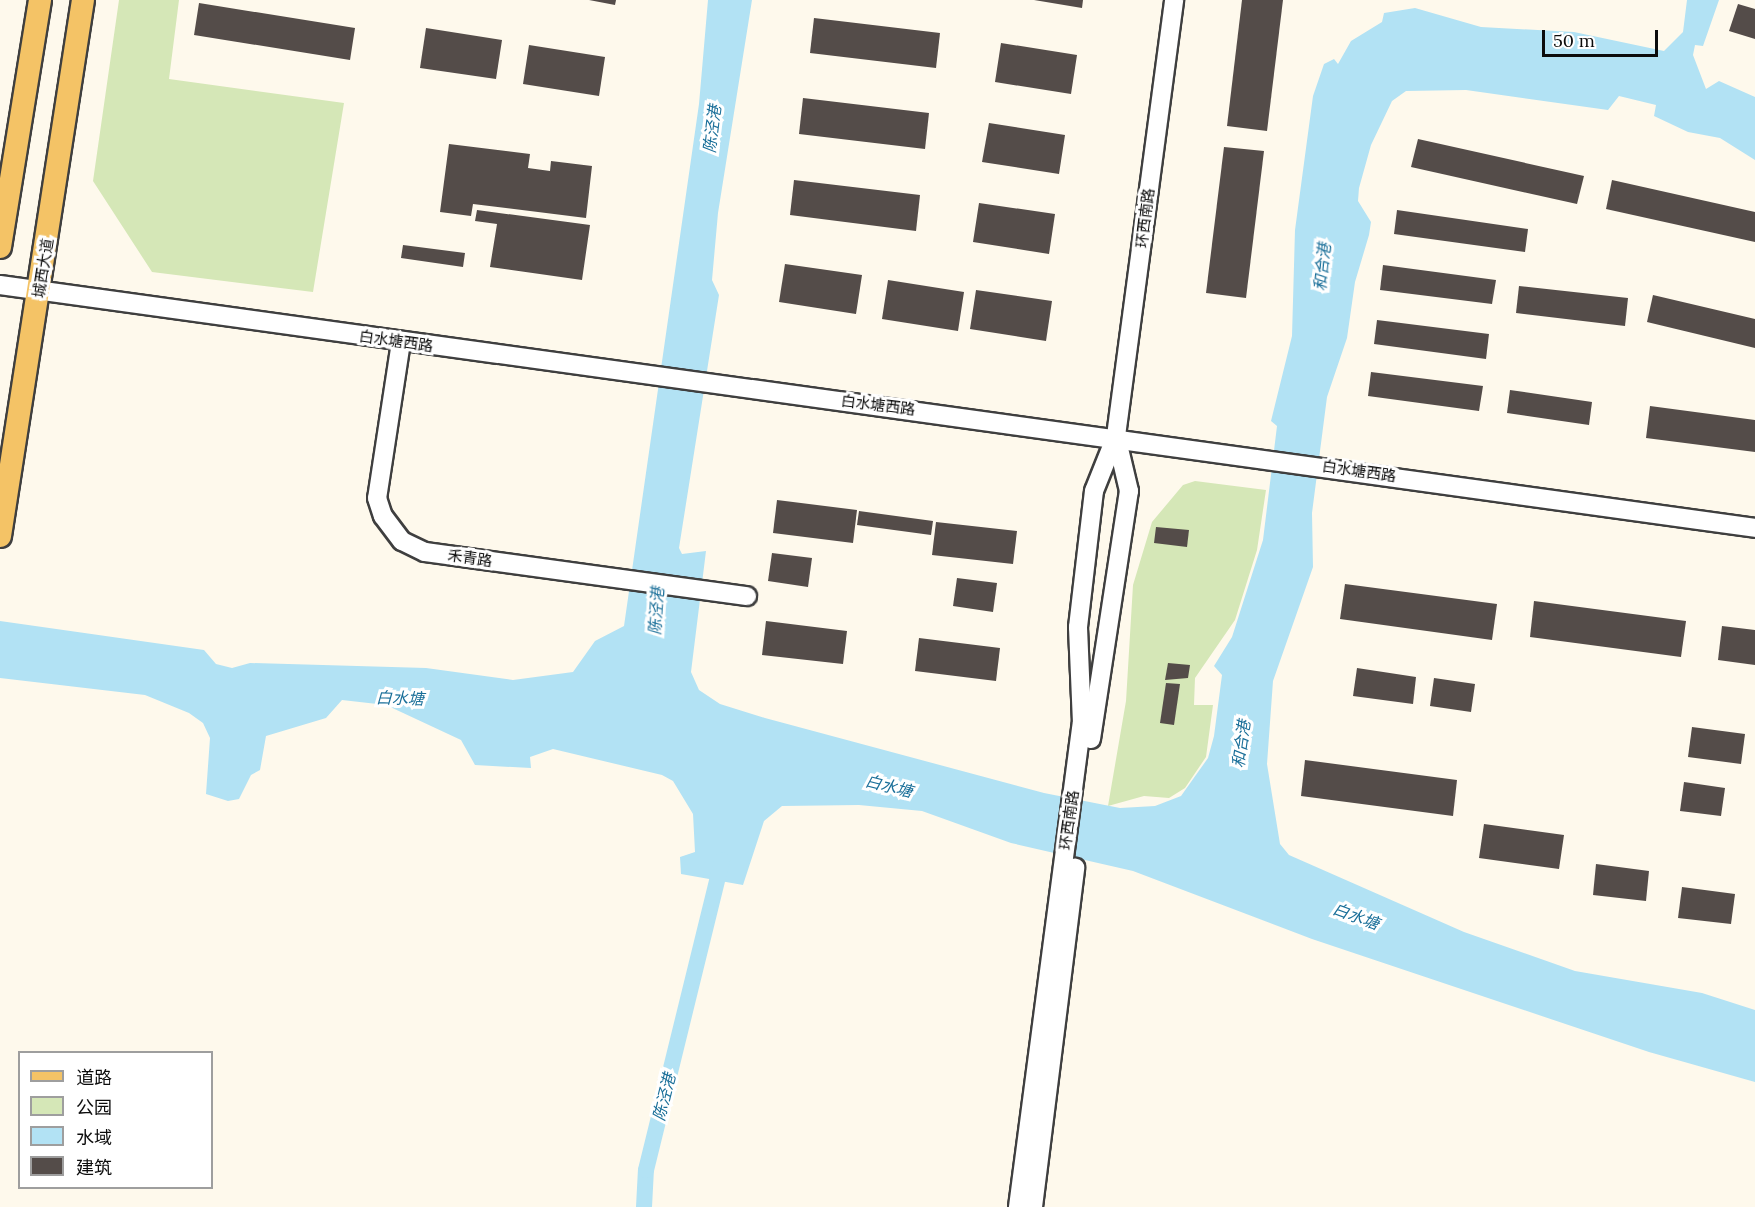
<!DOCTYPE html>
<html>
<head>
<meta charset="utf-8">
<style>
  body { margin:0 }
  #map { position:relative; width:1755px; height:1207px; overflow:hidden; background:#fef9ec; font-family:Lora,"Noto Sans SC",serif }
  div>[style] { position:absolute }
  .green>* { inset:0; background:#d5e7b7 }
  .water>* { inset:0; background:#b2e2f4 }
  .canal>* { height:16px; margin:-8px; padding:0 8px; transform-origin:8px; border-radius:8px; background:#b2e2f4 }
  .building>* { inset:0; background:#544c49 }
  .roads { filter:drop-shadow(2px 0 #3f3f3f) drop-shadow(-2px 0 #3f3f3f) drop-shadow(0 2px #3f3f3f) drop-shadow(0 -2px #3f3f3f) }
  .minor>* { height:18px; margin:-9px; padding:0 9px; transform-origin:9px; border-radius:9px; background:#fff }
  .major>* { height:22px; margin:-11px; padding:0 11px; transform-origin:11px; border-radius:11px; background:#f4c366 }
  span { translate:-50% -50%; white-space:nowrap; text-align:center; line-height:1.15; -webkit-text-stroke:6px #fff; paint-order:stroke }
  .street-label { font-size:15px; color:#0c0c0c }
  .water-label { font-size:16px; color:#1a6f99; font-style:italic }
  .legend { position:absolute; left:18px; top:1051px; width:195px; height:138px; box-sizing:border-box; background:#fff; border:2px solid #9e9e9e; margin:0; padding:8px 10px; list-style:none; font-size:18px; color:#0c0c0c }
  .legend li { display:flex; align-items:center; gap:12px; height:30px }
  .legend b { width:30px; border:2px solid #9e9e9e }
  .scale { position:absolute; left:1542px; top:30px; width:116px; height:27px; box-sizing:border-box; border:3px solid #0c0c0c; border-top:0; padding-left:8px; font-size:18px; line-height:21px; white-space:nowrap; color:#0c0c0c; -webkit-text-stroke:4px #fff; paint-order:stroke }
</style>
</head>
<body>
<div id="map">
  <div class="green">
    <div style="clip-path:polygon(119px 0,179px 0,169px 79px,344px 103px,313px 292px,152px 272px,93px 181px)"></div>
    <div style="clip-path:polygon(1195px 481px,1266px 490px,1257px 550px,1235px 620px,1195px 678px,1194px 705px,1213px 705px,1206px 757px,1185px 788px,1169px 798px,1144px 796px,1108px 806px,1126px 701px,1133px 585px,1152px 522px,1183px 485px)"></div>
  </div>
  <div class="water">
    <div style="clip-path:polygon(708px 0,752px 0,718px 213px,712px 280px,719px 295px,679px 548px,682px 554px,706px 551px,691px 672px,699px 690px,720px 704px,765px 718px,1044px 793px,1120px 808px,1155px 806px,1181px 796px,1208px 758px,1214px 736px,1222px 675px,1214px 666px,1232px 637px,1263px 540px,1277px 426px,1271px 421px,1292px 336px,1295px 230px,1313px 96px,1324px 64px,1334px 59px,1338px 64px,1351px 41px,1382px 22px,1384px 13px,1415px 8px,1481px 27px,1574px 32px,1664px 51px,1683px 32px,1687px 0,1719px 0,1703px 46px,1695px 45px,1693px 55px,1706px 89px,1719px 81px,1755px 97px,1755px 160px,1720px 138px,1688px 132px,1654px 116px,1656px 105px,1619px 96px,1608px 110px,1466px 90px,1406px 91px,1392px 101px,1371px 145px,1359px 188px,1358px 201px,1371px 222px,1369px 235px,1355px 282px,1347px 338px,1327px 397px,1312px 513px,1313px 567px,1273px 681px,1267px 764px,1280px 844px,1289px 855px,1464px 932px,1575px 971px,1702px 993px,1755px 1010px,1755px 1082px,1649px 1052px,1312px 939px,1133px 871px,1011px 843px,922px 811px,859px 805px,782px 806px,764px 821px,743px 885px,681px 874px,680px 857px,695px 852px,693px 814px,673px 781px,662px 775px,553px 749px,530px 757px,531px 768px,475px 765px,461px 740px,386px 705px,342px 700px,326px 718px,266px 736px,260px 770px,251px 775px,239px 799px,228px 801px,206px 794px,210px 738px,203px 723px,189px 713px,145px 695px,0 678px,0 621px,204px 650px,216px 664px,232px 668px,250px 663px,426px 668px,513px 680px,573px 672px,595px 641px,624px 626px,699px 104px)"></div>
  </div>
  <div class="canal">
    <div style="left:644px;top:1207px;width:37px;rotate:-87deg"></div>
    <div style="left:646px;top:1170px;width:319px;rotate:-76.2deg"></div>
  </div>
  <div class="building">
    <div style="clip-path:polygon(589px 0,616px 0,615px 5px)"></div>
    <div style="clip-path:polygon(1034px 0,1083px 0,1082px 8px)"></div>
    <div style="clip-path:polygon(1242px 0,1283px 0,1267px 131px,1227px 126px)"></div>
    <div style="clip-path:polygon(199px 3px,355px 28px,350px 60px,194px 35px)"></div>
    <div style="clip-path:polygon(1738px 4px,1755px 9px,1755px 39px,1729px 31px)"></div>
    <div style="clip-path:polygon(814px 18px,940px 33px,936px 68px,810px 53px)"></div>
    <div style="clip-path:polygon(426px 28px,502px 40px,496px 79px,420px 68px)"></div>
    <div style="clip-path:polygon(1001px 43px,1077px 55px,1071px 94px,995px 82px)"></div>
    <div style="clip-path:polygon(529px 45px,605px 57px,599px 96px,523px 84px)"></div>
    <div style="clip-path:polygon(803px 98px,929px 113px,925px 149px,799px 134px)"></div>
    <div style="clip-path:polygon(989px 123px,1065px 135px,1059px 174px,982px 162px)"></div>
    <div style="clip-path:polygon(1418px 139px,1584px 176px,1577px 204px,1411px 167px)"></div>
    <div style="clip-path:polygon(449px 144px,530px 154px,528px 168px,550px 171px,551px 161px,592px 166px,586px 218px,473px 204px,471px 216px,440px 212px)"></div>
    <div style="clip-path:polygon(1224px 147px,1264px 151px,1246px 298px,1206px 293px)"></div>
    <div style="clip-path:polygon(794px 180px,920px 195px,916px 231px,790px 215px)"></div>
    <div style="clip-path:polygon(1612px 180px,1755px 212px,1755px 242px,1606px 209px)"></div>
    <div style="clip-path:polygon(979px 203px,1055px 214px,1049px 254px,973px 242px)"></div>
    <div style="clip-path:polygon(477px 210px,590px 225px,582px 280px,490px 267px,497px 224px,475px 221px)"></div>
    <div style="clip-path:polygon(1397px 210px,1528px 229px,1525px 252px,1394px 234px)"></div>
    <div style="clip-path:polygon(403px 245px,465px 253px,463px 267px,401px 258px)"></div>
    <div style="clip-path:polygon(785px 264px,862px 275px,856px 314px,779px 302px)"></div>
    <div style="clip-path:polygon(1383px 265px,1496px 280px,1492px 304px,1380px 290px)"></div>
    <div style="clip-path:polygon(888px 280px,964px 292px,958px 331px,882px 319px)"></div>
    <div style="clip-path:polygon(1519px 286px,1628px 298px,1625px 326px,1516px 313px)"></div>
    <div style="clip-path:polygon(976px 290px,1052px 301px,1046px 341px,970px 329px)"></div>
    <div style="clip-path:polygon(1653px 295px,1755px 319px,1755px 348px,1647px 322px)"></div>
    <div style="clip-path:polygon(1377px 320px,1489px 334px,1486px 359px,1374px 344px)"></div>
    <div style="clip-path:polygon(1371px 372px,1483px 386px,1479px 411px,1368px 396px)"></div>
    <div style="clip-path:polygon(1510px 390px,1592px 402px,1589px 425px,1507px 413px)"></div>
    <div style="clip-path:polygon(1650px 406px,1755px 420px,1755px 452px,1646px 438px)"></div>
    <div style="clip-path:polygon(777px 500px,857px 510px,853px 543px,773px 533px)"></div>
    <div style="clip-path:polygon(859px 511px,933px 521px,931px 535px,857px 525px)"></div>
    <div style="clip-path:polygon(936px 522px,1017px 531px,1013px 564px,932px 555px)"></div>
    <div style="clip-path:polygon(1156px 527px,1189px 530px,1187px 547px,1154px 543px)"></div>
    <div style="clip-path:polygon(772px 553px,812px 558px,808px 587px,768px 581px)"></div>
    <div style="clip-path:polygon(957px 578px,997px 583px,993px 612px,953px 606px)"></div>
    <div style="clip-path:polygon(1345px 584px,1497px 604px,1492px 640px,1340px 619px)"></div>
    <div style="clip-path:polygon(1534px 601px,1686px 621px,1681px 657px,1530px 637px)"></div>
    <div style="clip-path:polygon(766px 621px,847px 631px,843px 664px,762px 655px)"></div>
    <div style="clip-path:polygon(1722px 626px,1755px 630px,1755px 665px,1718px 660px)"></div>
    <div style="clip-path:polygon(919px 638px,1000px 648px,996px 681px,915px 671px)"></div>
    <div style="clip-path:polygon(1168px 663px,1190px 665px,1188px 678px,1165px 680px)"></div>
    <div style="clip-path:polygon(1357px 668px,1416px 677px,1413px 704px,1353px 696px)"></div>
    <div style="clip-path:polygon(1434px 678px,1475px 684px,1471px 712px,1430px 706px)"></div>
    <div style="clip-path:polygon(1166px 683px,1180px 684px,1174px 725px,1160px 723px)"></div>
    <div style="clip-path:polygon(1692px 727px,1745px 734px,1741px 764px,1688px 757px)"></div>
    <div style="clip-path:polygon(1305px 760px,1457px 780px,1453px 816px,1301px 796px)"></div>
    <div style="clip-path:polygon(1684px 782px,1725px 788px,1721px 816px,1680px 811px)"></div>
    <div style="clip-path:polygon(1484px 824px,1564px 835px,1559px 869px,1479px 858px)"></div>
    <div style="clip-path:polygon(1596px 864px,1649px 871px,1646px 901px,1593px 895px)"></div>
    <div style="clip-path:polygon(1682px 887px,1735px 894px,1731px 924px,1678px 918px)"></div>
  </div>
  <div class="roads">
    <div class="minor">
      <div style="left:0;top:285px;width:1772px;rotate:7.88deg"></div>
      <div style="left:401px;top:342px;width:158px;rotate:98.7deg"></div>
      <div style="left:377px;top:498px;width:19px;rotate:72deg"></div>
      <div style="left:383px;top:516px;width:31px;rotate:53deg"></div>
      <div style="left:402px;top:541px;width:25px;rotate:26deg"></div>
      <div style="left:425px;top:552px;width:325px;rotate:7.8deg"></div>
      <div style="left:1091px;top:739px;width:251px;rotate:-81.3deg"></div>
      <div style="left:1129px;top:491px;width:57px;rotate:-103.3deg"></div>
      <div style="left:1018px;top:1207px;width:488px;rotate:-82.5deg"></div>
      <div style="left:1082px;top:723px;width:96px;rotate:-92.4deg"></div>
      <div style="left:1078px;top:627px;width:137px;rotate:-83.3deg"></div>
      <div style="left:1094px;top:491px;width:59px;rotate:-68.2deg"></div>
      <div style="left:1116px;top:436px;width:440px;rotate:-82.4deg"></div>
      <div style="left:1033px;top:1207px;width:342px;rotate:-82.9deg"></div>
    </div>
    <div class="major">
      <div style="left:0;top:247px;width:250px;rotate:-80.8deg"></div>
      <div style="left:0;top:536px;width:542px;rotate:-81.2deg"></div>
    </div>
  </div>
  <div class="street-label">
    <span style="left:1145px;top:218px;rotate:-83deg">环西南路</span>
    <span style="left:43px;top:268px;rotate:-81deg">城西大道</span>
    <span style="left:396px;top:341px;rotate:8deg">白水塘西路</span>
    <span style="left:878px;top:405px;rotate:7deg">白水塘西路</span>
    <span style="left:1359px;top:471px;rotate:8deg">白水塘西路</span>
    <span style="left:470px;top:558px;rotate:8deg">禾青路</span>
    <span style="left:1069px;top:820px;rotate:-82deg">环西南路</span>
  </div>
  <div class="water-label">
    <span style="left:712px;top:129px;rotate:-83deg">陈泾港</span>
    <span style="left:1322px;top:267px;rotate:-84deg">和合港</span>
    <span style="left:656px;top:611px;rotate:-86deg">陈泾港</span>
    <span style="left:400px;top:698px;rotate:2deg">白水塘</span>
    <span style="left:1241px;top:744px;rotate:-82deg">和合港</span>
    <span style="left:889px;top:786px;rotate:14deg">白水塘</span>
    <span style="left:1356px;top:916px;rotate:20deg">白水塘</span>
    <span style="left:664px;top:1097px;rotate:-76deg">陈泾港</span>
  </div>
  <ul class="legend">
  <li><b style="height:8px;background:#f4c366"></b>道路</li>
  <li><b style="height:16px;background:#d5e7b7"></b>公园</li>
  <li><b style="height:16px;background:#b2e2f4"></b>水域</li>
  <li><b style="height:16px;background:#544c49"></b>建筑</li>
  </ul>
  <div class="scale">50 m</div>
</div>
</body>
</html>
